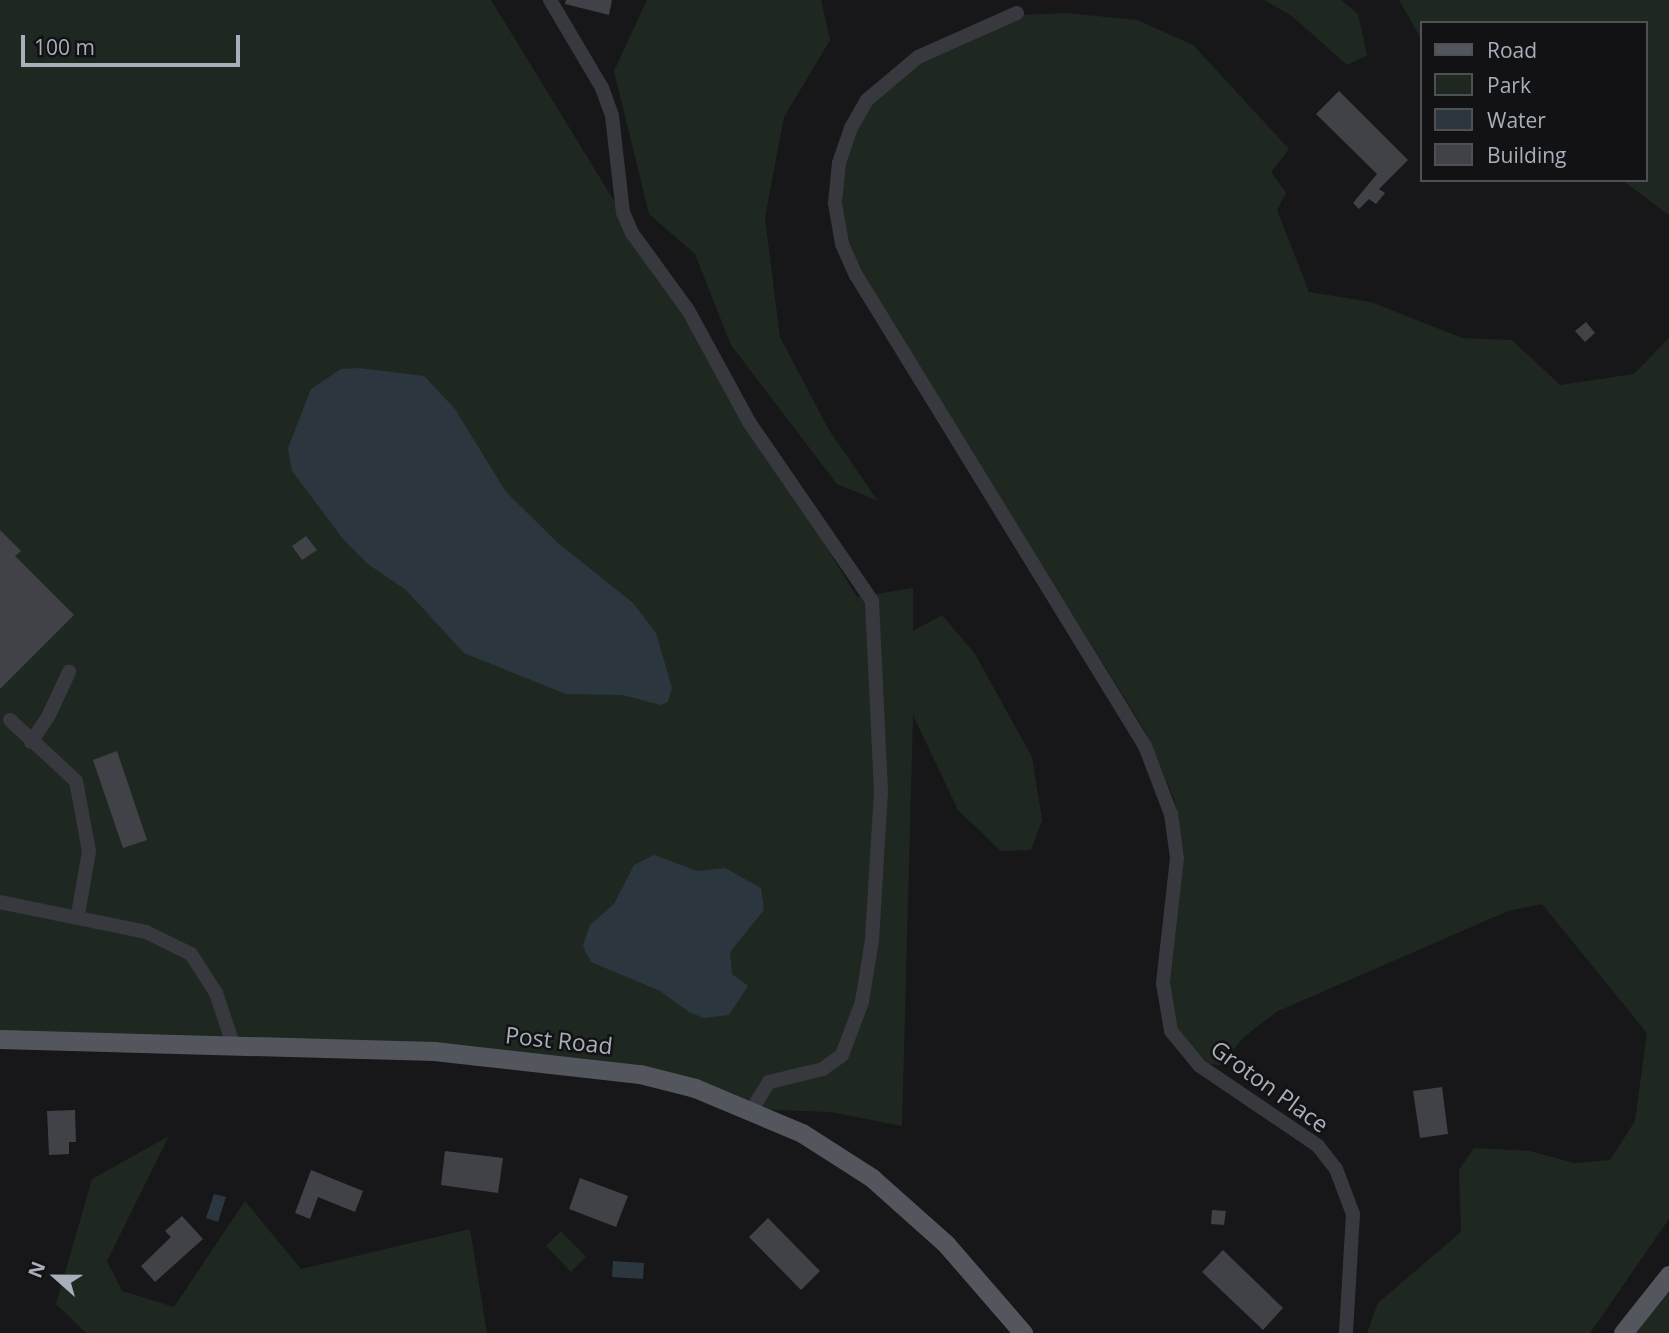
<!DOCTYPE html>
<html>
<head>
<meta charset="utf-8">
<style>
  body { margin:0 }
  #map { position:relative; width:1669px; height:1333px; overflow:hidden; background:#171719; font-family:"Open Sans",sans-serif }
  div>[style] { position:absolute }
  .green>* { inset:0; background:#1f2820 }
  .water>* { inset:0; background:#2c363e }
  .building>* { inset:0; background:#414247 }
  .minor>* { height:14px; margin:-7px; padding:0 7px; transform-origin:7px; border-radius:7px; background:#38393f }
  .major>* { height:19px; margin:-9.5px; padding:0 9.5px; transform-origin:9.5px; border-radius:9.5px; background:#54565e }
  span { translate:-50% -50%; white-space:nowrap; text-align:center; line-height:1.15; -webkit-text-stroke:5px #121214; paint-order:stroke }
  .street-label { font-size:23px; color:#a8aeba }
  .legend { position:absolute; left:1420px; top:21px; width:228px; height:161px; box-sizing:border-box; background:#121214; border:2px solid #4e5056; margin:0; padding:9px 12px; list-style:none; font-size:21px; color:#a8aeba }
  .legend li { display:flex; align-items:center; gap:14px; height:35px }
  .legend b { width:35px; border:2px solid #4e5056 }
  .north { position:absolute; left:21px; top:1242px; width:70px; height:70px; -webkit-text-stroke:5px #121214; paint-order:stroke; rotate:291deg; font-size:19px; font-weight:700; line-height:28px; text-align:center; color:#a8aeba }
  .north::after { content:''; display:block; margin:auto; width:24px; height:32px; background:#a8aeba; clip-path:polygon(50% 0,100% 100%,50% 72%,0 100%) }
  .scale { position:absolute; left:21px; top:35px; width:219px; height:32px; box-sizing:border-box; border:4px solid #a8aeba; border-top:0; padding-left:9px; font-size:21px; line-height:24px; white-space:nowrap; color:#a8aeba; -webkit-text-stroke:5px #121214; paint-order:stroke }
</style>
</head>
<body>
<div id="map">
  <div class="green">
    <div style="clip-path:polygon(0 0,491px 0,857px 597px,913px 588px,913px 631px,942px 615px,975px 654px,1032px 757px,1042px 820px,1031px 850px,1001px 851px,958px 810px,913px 715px,902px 1126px,831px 1112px,752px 1109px,696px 1088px,434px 1051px,0 1039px)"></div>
    <div style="clip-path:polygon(647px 0,821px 0,830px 40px,784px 117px,765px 217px,780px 337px,829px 430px,878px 501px,837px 484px,731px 345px,695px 254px,649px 214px,614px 71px)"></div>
    <div style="clip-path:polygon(1264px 0,1341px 0,1358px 14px,1367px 55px,1347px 65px,1292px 16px)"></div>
    <div style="clip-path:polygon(1399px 0,1669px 0,1669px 215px,1622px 180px,1646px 180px,1646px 23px,1422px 23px,1422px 40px)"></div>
    <div style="clip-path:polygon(1065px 13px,1137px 20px,1193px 45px,1289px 149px,1271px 172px,1286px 193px,1277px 210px,1309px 292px,1371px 302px,1462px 338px,1512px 340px,1560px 385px,1634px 374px,1669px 338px,1669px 1219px,1590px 1333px,1367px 1333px,1378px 1303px,1461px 1232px,1459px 1170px,1474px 1148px,1530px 1151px,1574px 1163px,1610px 1160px,1635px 1121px,1647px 1033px,1542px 904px,1508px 911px,1276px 1012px,1244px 1037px,1221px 1065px,1209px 1064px,1176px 1031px,1170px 986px,1184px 855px,1175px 801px,1144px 729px,862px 276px,848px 245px,842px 205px,845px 165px,857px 130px,873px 102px,924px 59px,1023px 15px)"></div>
    <div style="clip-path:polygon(169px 1136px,107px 1261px,122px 1291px,174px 1307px,245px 1201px,301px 1269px,470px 1229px,487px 1333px,86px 1333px,56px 1304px,92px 1179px)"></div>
    <div style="clip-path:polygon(561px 1231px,586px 1257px,571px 1272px,546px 1246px)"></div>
    <div style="clip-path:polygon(1669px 1292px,1669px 1333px,1636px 1333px)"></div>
  </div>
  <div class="water">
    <div style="clip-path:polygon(359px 368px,424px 376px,455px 409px,506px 492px,558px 543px,633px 603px,656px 633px,672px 688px,668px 702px,661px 705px,623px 695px,566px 694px,464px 653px,406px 590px,368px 564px,343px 539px,292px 471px,288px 448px,311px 389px,341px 369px)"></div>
    <div style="clip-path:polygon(654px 855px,697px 871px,725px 868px,761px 888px,764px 910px,730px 952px,732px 974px,748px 986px,729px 1015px,704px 1018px,689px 1012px,660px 991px,591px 962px,586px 953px,583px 945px,590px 925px,614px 904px,634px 865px)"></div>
    <div style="clip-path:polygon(214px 1194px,226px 1197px,218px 1222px,206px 1218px)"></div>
    <div style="clip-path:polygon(613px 1261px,644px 1263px,643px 1279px,612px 1277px)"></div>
  </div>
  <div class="building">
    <div style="clip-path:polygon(566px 0,612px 0,609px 15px,565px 4px)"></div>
    <div style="clip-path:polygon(1339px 91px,1408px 160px,1379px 189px,1385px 193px,1376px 204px,1369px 199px,1359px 209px,1353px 203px,1377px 174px,1316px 114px)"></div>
    <div style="clip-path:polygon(1586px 322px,1595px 333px,1585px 342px,1575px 331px)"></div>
    <div style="clip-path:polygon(0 530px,21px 551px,15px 556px,74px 615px,0 689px)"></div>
    <div style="clip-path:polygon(306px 536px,317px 550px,302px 560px,292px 546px)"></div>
    <div style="clip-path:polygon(117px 751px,147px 840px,123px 848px,93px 760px)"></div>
    <div style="clip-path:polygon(1442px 1087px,1448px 1134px,1420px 1138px,1413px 1091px)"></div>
    <div style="clip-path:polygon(75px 1110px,76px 1142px,69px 1142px,69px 1154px,49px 1155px,47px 1111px)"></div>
    <div style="clip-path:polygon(445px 1151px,503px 1158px,498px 1193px,441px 1185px)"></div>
    <div style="clip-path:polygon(311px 1170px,363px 1191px,355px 1212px,318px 1197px,310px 1219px,295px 1213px)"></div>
    <div style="clip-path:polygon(580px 1178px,628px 1196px,616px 1227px,569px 1209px)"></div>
    <div style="clip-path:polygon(1212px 1210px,1226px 1211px,1224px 1225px,1211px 1224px)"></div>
    <div style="clip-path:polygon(182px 1216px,203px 1239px,155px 1282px,141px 1266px,171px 1237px,165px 1231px)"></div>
    <div style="clip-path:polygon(768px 1218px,820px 1271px,801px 1290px,749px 1237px)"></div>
    <div style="clip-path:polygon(1223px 1250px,1283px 1308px,1263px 1330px,1202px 1272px)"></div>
  </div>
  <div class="minor">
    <div style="left:550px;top:0;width:102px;rotate:59.4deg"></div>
    <div style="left:602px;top:88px;width:30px;rotate:70deg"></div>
    <div style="left:612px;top:116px;width:97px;rotate:83.5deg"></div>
    <div style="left:623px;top:212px;width:23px;rotate:67deg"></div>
    <div style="left:632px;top:233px;width:95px;rotate:54deg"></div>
    <div style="left:688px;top:310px;width:128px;rotate:61.4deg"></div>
    <div style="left:749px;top:422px;width:217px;rotate:55.5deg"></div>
    <div style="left:872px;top:601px;width:191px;rotate:87.3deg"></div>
    <div style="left:881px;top:792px;width:148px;rotate:93.5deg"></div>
    <div style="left:872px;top:940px;width:63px;rotate:99.2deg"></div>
    <div style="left:862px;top:1002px;width:57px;rotate:110.7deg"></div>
    <div style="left:842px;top:1055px;width:24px;rotate:144deg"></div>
    <div style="left:823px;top:1069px;width:56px;rotate:166.5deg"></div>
    <div style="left:769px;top:1082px;width:32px;rotate:122deg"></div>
    <div style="left:1017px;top:13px;width:108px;rotate:156deg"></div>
    <div style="left:918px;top:57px;width:67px;rotate:139.9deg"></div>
    <div style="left:867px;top:100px;width:32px;rotate:120deg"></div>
    <div style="left:851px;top:128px;width:37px;rotate:109deg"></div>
    <div style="left:839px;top:163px;width:40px;rotate:95.7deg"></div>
    <div style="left:835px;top:203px;width:42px;rotate:80.3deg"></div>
    <div style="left:842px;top:244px;width:34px;rotate:66deg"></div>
    <div style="left:856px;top:275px;width:553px;rotate:58.47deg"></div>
    <div style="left:1145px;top:746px;width:73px;rotate:69.1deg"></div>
    <div style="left:1171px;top:814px;width:44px;rotate:82.2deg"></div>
    <div style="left:1177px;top:858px;width:126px;rotate:96.4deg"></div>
    <div style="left:1163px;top:983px;width:49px;rotate:80.5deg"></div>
    <div style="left:1171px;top:1031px;width:45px;rotate:50.4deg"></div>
    <div style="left:1200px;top:1066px;width:143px;rotate:34.1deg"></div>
    <div style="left:1318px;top:1146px;width:29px;rotate:52deg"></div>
    <div style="left:1336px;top:1169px;width:48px;rotate:69.3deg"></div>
    <div style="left:1353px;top:1214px;width:119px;rotate:93.4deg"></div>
    <div style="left:10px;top:720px;width:90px;rotate:42.7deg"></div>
    <div style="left:76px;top:781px;width:71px;rotate:79.5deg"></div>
    <div style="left:89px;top:851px;width:65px;rotate:99.8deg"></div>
    <div style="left:31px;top:742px;width:30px;rotate:-56deg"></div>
    <div style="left:48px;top:717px;width:50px;rotate:-65deg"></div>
    <div style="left:0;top:902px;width:149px;rotate:11.6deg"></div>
    <div style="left:146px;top:932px;width:50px;rotate:26.1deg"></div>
    <div style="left:191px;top:954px;width:46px;rotate:57.3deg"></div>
    <div style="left:216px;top:993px;width:54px;rotate:71.6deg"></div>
  </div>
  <div class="major">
    <div style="left:0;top:1039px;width:434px;rotate:1.6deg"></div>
    <div style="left:434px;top:1051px;width:207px;rotate:6.4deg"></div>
    <div style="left:640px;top:1074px;width:57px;rotate:14.3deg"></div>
    <div style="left:695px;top:1088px;width:116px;rotate:22.8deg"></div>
    <div style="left:802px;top:1133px;width:83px;rotate:32.7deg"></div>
    <div style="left:872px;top:1178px;width:99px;rotate:41.7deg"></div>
    <div style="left:946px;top:1244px;width:118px;rotate:49.1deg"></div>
    <div style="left:1623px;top:1333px;width:74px;rotate:-51.6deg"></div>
  </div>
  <div class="street-label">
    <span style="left:559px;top:1040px;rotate:6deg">Post Road</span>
    <span style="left:1270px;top:1086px;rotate:36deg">Groton Place</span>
  </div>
  <ul class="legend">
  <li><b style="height:9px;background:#54565e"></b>Road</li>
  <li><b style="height:19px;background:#1f2820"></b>Park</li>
  <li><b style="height:19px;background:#2c363e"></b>Water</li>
  <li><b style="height:19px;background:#414247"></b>Building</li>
  </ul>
  <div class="north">N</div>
  <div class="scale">100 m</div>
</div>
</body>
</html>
